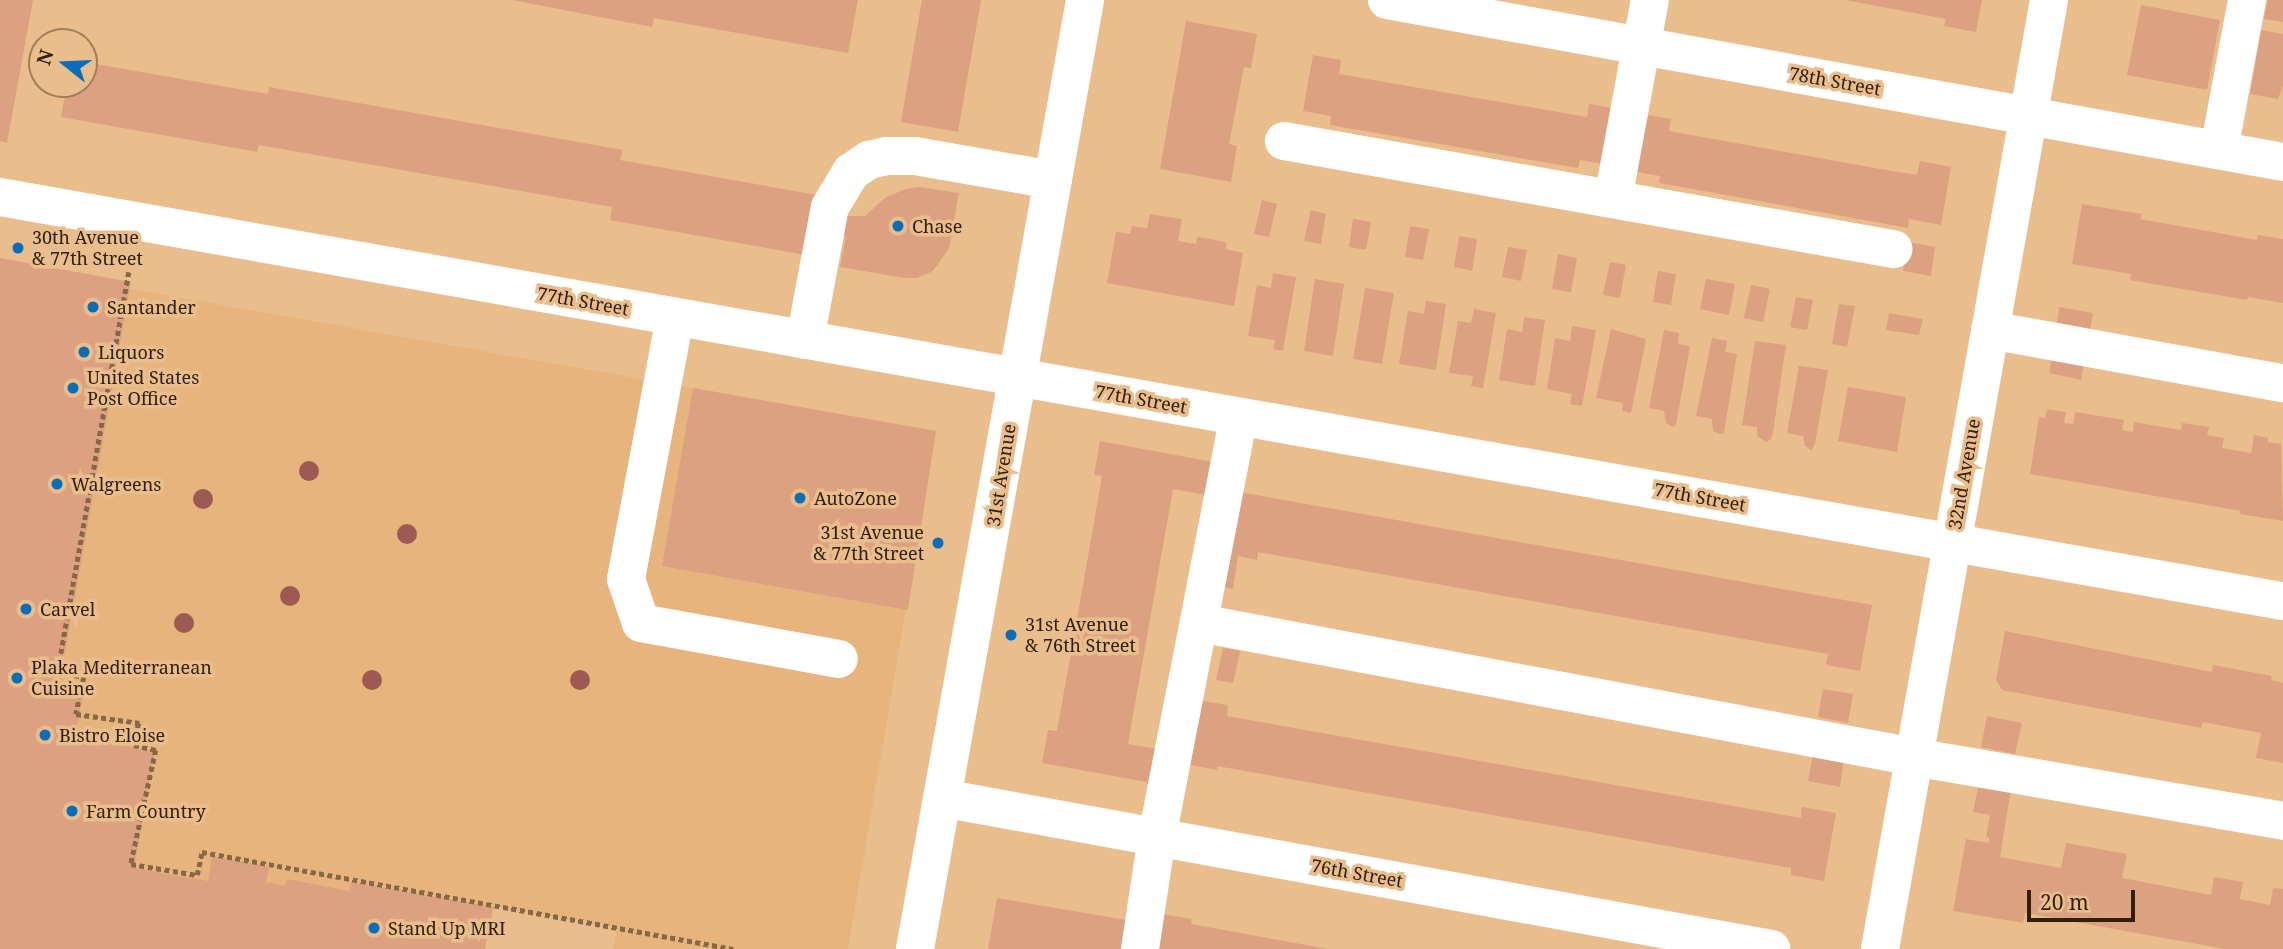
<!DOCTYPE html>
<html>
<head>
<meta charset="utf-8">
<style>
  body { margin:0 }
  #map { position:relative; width:2283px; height:949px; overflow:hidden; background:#eabd8c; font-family:"Noto Serif",serif }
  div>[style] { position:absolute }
  .built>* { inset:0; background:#e6b47c }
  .building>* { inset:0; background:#dca181 }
  .path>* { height:4.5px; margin-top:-2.25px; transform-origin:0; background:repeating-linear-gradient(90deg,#866846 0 5px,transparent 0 8.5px) }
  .minor>* { height:38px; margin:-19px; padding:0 19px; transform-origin:19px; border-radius:19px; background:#fff }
  .trees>* { width:20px; height:20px; margin:-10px; border-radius:50%; background:#9d5a53 }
  .dots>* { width:19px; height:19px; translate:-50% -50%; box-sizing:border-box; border:4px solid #eabd8c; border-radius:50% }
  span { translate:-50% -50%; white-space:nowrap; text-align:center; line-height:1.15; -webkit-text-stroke:7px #eabd8c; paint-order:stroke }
  .street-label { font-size:18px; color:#30200b }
  .poi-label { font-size:18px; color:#30200b }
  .left { translate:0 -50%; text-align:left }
  .right { translate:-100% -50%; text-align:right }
  .north { position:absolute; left:28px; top:28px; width:70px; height:70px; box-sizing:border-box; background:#eabd8c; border:2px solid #a07e58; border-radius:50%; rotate:288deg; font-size:19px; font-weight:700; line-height:28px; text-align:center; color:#30200b }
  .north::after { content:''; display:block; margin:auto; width:24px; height:32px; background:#096eb9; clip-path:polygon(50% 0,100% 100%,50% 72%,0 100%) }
  .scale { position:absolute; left:2027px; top:890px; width:108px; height:32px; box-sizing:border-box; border:4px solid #30200b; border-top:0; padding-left:9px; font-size:21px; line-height:24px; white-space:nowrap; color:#30200b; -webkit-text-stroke:5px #eabd8c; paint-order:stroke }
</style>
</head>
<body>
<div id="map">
  <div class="built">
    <div style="clip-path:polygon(125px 288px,936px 431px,848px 949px,613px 949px,617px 928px,494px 907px,485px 949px,0 949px)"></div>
  </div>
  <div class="building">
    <div style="clip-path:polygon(0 0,33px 0,7px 143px,0 141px)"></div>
    <div style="clip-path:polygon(512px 0,858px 0,848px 53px,654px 18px,652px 27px)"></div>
    <div style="clip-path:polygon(922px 0,981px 0,958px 132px,901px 122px)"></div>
    <div style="clip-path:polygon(1845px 0,1982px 0,1976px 32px,1944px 26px,1946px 19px)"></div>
    <div style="clip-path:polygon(2268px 0,2283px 0,2283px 22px,2264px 19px)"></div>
    <div style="clip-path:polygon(2141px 5px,2220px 20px,2207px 90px,2127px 75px)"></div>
    <div style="clip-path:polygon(1186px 21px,1257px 34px,1251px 68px,1244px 67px,1229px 144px,1237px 146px,1231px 182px,1160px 169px)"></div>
    <div style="clip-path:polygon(2261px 30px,2283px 34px,2283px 85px,2278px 99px,2250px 94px)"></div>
    <div style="clip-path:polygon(1313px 55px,1341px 60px,1339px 74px,1587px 117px,1589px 104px,1619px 109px,1609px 165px,1580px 160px,1578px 168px,1330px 125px,1331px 116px,1303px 111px)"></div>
    <div style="clip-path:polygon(84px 62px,268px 94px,269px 87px,623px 150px,620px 160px,817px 195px,806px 255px,610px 220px,612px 207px,259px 145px,257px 152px,61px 117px,67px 84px,84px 84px)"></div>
    <div style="clip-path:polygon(1641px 114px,1671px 119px,1669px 131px,1886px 170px,1917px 175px,1920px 161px,1951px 167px,1941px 225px,1909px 219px,1908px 228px,1659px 183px,1660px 176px,1631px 171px)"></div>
    <div style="clip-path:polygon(919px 187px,959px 193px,949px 248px,933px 271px,917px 278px,905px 278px,840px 267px,846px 236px,841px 235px,844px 216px,865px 216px,886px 197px,906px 189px)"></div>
    <div style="clip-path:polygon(1262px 200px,1277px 204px,1269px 237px,1254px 234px)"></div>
    <div style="clip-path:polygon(2082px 204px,2142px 214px,2140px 219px,2257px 240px,2258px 235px,2283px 239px,2283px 303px,2248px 297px,2247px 300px,2130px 280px,2131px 274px,2072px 264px)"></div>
    <div style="clip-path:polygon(1311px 210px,1326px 214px,1321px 244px,1304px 241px)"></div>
    <div style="clip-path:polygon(1150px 214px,1182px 219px,1178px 241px,1196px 244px,1197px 237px,1211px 239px,1227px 243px,1225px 249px,1243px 253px,1234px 306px,1107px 283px,1116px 232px,1130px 234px,1132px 226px,1147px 228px)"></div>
    <div style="clip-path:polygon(1353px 219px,1371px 222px,1366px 250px,1349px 247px)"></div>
    <div style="clip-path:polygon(1410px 226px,1429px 229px,1423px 260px,1405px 257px)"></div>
    <div style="clip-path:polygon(1459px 236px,1477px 239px,1472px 271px,1454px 267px)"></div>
    <div style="clip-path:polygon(1908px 242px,1935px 247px,1931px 276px,1903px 271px)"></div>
    <div style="clip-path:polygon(1508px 247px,1527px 250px,1521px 281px,1502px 277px)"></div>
    <div style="clip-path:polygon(1558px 254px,1577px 258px,1571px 292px,1552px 289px)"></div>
    <div style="clip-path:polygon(0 258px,131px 282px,60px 681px,85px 686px,75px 737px,155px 751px,134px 868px,208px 881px,212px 856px,269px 867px,266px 882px,285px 886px,287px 879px,349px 891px,351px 882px,493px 907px,485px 949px,0 949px)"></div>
    <div style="clip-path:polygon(1610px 262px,1626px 265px,1620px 298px,1603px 295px)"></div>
    <div style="clip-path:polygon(1658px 271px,1676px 274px,1671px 305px,1653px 302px)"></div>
    <div style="clip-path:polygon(1273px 273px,1296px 277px,1283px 351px,1273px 349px,1275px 340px,1248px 336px,1257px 285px,1271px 288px)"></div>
    <div style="clip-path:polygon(1315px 279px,1344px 284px,1333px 356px,1304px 351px)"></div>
    <div style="clip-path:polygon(1706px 279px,1735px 284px,1729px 315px,1700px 309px)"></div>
    <div style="clip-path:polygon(1751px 285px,1770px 289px,1763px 322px,1744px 318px)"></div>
    <div style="clip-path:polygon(1365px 288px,1394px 293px,1382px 364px,1353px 359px)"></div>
    <div style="clip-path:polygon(1796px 297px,1813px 300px,1807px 330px,1790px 327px)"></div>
    <div style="clip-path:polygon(1426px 301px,1446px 304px,1436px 370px,1399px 364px,1408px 311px,1424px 314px)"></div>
    <div style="clip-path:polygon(1839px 304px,1855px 306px,1847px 347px,1832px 344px)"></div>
    <div style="clip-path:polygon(2059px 307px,2093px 313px,2090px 329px,2057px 323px)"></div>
    <div style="clip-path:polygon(1474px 309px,1496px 313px,1483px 388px,1471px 386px,1473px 376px,1449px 373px,1458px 321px,1471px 323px)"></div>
    <div style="clip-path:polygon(1889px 313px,1923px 319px,1919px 335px,1886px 330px)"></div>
    <div style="clip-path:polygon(1524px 317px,1545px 320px,1535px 386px,1499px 380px,1507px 329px,1522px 332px)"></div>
    <div style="clip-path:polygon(1572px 326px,1596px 330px,1582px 406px,1570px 404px,1572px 394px,1547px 389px,1555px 338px,1570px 341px)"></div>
    <div style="clip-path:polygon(1611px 329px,1646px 339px,1631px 413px,1622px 411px,1623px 403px,1596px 398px)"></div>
    <div style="clip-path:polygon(1664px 330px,1679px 333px,1678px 344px,1690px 346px,1676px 425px,1673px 427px,1666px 423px,1664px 411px,1649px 408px)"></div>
    <div style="clip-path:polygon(1712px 338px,1727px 341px,1725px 352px,1737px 354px,1724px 433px,1720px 434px,1713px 431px,1712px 419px,1696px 416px)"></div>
    <div style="clip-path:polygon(1755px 341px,1786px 345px,1773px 432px,1771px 439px,1766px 442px,1757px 436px,1757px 427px,1742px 425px)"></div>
    <div style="clip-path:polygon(2052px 356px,2084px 363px,2081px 380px,2049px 373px)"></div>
    <div style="clip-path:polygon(1799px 366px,1828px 370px,1815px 444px,1811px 450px,1805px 446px,1803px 436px,1787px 433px)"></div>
    <div style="clip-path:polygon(1848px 387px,1906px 397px,1897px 452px,1838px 441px)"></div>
    <div style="clip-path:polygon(693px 388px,936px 431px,908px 610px,662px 566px)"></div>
    <div style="clip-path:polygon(2047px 409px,2066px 412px,2064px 423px,2073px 424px,2075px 412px,2124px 420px,2122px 430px,2133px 432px,2134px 422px,2181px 430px,2182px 423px,2209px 427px,2207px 435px,2224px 438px,2222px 448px,2251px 453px,2254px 435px,2268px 438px,2268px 442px,2281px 444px,2283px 521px,2240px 514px,2241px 511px,2030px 474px,2039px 417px,2045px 418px)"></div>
    <div style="clip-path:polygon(1100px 441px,1213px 462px,1206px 495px,1173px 489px,1128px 744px,1169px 751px,1163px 785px,1042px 763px,1048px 730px,1057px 731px,1083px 585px,1102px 476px,1094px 475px)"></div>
    <div style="clip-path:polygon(1234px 491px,1872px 605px,1860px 671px,1826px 665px,1828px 654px,1258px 552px,1257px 560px,1238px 556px,1233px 589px,1217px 586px)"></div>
    <div style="clip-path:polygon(2005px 631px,2212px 672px,2213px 665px,2272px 676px,2271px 680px,2283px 683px,2283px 763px,2256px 758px,2261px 733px,2203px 722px,2201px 728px,2002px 690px,1996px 680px)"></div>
    <div style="clip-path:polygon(1223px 648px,1240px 651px,1233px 683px,1216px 680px)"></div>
    <div style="clip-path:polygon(1823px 689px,1853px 694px,1848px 723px,1818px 717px)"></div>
    <div style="clip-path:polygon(1197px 700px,1228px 705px,1227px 716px,1801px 818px,1802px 807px,1836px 813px,1824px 881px,1791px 875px,1791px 868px,1217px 766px,1217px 770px,1185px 764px)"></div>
    <div style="clip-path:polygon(1987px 716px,2022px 723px,2015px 754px,1981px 747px)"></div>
    <div style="clip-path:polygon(1813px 753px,1844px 758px,1840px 787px,1808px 781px)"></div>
    <div style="clip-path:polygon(1979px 783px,2011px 789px,2000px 857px,2061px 868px,2066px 843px,2127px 854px,2122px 878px,2211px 895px,2214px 877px,2243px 882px,2240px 899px,2270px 905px,2273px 888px,2283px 889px,2283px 949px,2225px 949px,2025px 913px,2023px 923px,1953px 911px,1966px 839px,1989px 843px,1989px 838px,1986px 837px,1990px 815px,1973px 812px)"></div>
    <div style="clip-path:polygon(997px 898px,1132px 921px,1127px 949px,988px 949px)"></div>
    <div style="clip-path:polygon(1161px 914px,1192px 919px,1191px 924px,1328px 949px,1155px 949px)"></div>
  </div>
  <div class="path">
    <div style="left:129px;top:272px;width:406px;rotate:100.1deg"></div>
    <div style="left:58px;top:672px;width:26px;rotate:11deg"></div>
    <div style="left:84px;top:677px;width:38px;rotate:102deg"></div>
    <div style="left:76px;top:714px;width:64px;rotate:8.1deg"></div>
    <div style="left:139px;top:723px;width:23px;rotate:103deg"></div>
    <div style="left:134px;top:745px;width:23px;rotate:13deg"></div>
    <div style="left:156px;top:750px;width:117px;rotate:102.4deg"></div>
    <div style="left:131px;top:864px;width:67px;rotate:9.5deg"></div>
    <div style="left:197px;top:875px;width:24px;rotate:-78deg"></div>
    <div style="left:202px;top:852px;width:540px;rotate:10.35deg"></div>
  </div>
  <div class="minor">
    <div style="left:1387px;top:0;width:911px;rotate:10.25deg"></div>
    <div style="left:1284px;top:141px;width:619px;rotate:10.06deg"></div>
    <div style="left:2219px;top:150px;width:153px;rotate:-79.4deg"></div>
    <div style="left:0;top:197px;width:2318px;rotate:10.04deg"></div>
    <div style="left:1613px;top:199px;width:202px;rotate:-79.5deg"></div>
    <div style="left:675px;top:317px;width:267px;rotate:100.6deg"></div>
    <div style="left:626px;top:579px;width:46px;rotate:71.2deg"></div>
    <div style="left:641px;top:623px;width:201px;rotate:10.3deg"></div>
    <div style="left:1990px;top:330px;width:298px;rotate:10.3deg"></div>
    <div style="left:805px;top:340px;width:135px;rotate:-79.4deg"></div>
    <div style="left:830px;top:207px;width:41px;rotate:-59deg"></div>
    <div style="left:851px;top:172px;width:22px;rotate:-34deg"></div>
    <div style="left:869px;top:160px;width:17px;rotate:-13deg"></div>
    <div style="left:886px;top:156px;width:29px"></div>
    <div style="left:915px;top:156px;width:140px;rotate:9.9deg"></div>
    <div style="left:1199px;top:623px;width:727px;rotate:10.61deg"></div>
    <div style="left:1914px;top:757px;width:375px;rotate:9.8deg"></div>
    <div style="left:942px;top:798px;width:843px;rotate:10.32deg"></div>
    <div style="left:915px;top:949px;width:964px;rotate:-79.84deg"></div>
    <div style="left:1140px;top:949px;width:113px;rotate:-81.4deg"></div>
    <div style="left:1157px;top:837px;width:428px;rotate:-79deg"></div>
    <div style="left:1880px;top:949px;width:964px;rotate:-79.9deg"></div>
  </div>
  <div class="trees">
    <div style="left:309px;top:471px"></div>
    <div style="left:203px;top:499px"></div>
    <div style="left:407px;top:534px"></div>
    <div style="left:290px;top:596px"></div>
    <div style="left:184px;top:623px"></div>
    <div style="left:372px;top:680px"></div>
    <div style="left:580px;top:680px"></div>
  </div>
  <div class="dots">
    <div style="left:898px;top:226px;background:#096eb9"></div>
    <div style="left:18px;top:248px;background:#096eb9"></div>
    <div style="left:93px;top:307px;background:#096eb9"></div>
    <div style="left:84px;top:352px;background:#096eb9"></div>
    <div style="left:73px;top:388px;background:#096eb9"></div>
    <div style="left:57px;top:484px;background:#096eb9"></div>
    <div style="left:800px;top:498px;background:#096eb9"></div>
    <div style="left:938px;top:543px;background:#096eb9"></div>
    <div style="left:26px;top:609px;background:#096eb9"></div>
    <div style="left:1011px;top:635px;background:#096eb9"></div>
    <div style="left:17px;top:678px;background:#096eb9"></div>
    <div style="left:45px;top:735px;background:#096eb9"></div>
    <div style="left:72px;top:811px;background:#096eb9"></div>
    <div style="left:374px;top:928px;background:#096eb9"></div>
  </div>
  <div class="street-label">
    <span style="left:1835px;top:81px;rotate:10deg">78th Street</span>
    <span style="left:583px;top:301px;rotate:10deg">77th Street</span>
    <span style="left:1141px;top:399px;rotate:10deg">77th Street</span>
    <span style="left:1964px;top:474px;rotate:-80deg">32nd Avenue</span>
    <span style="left:1001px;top:475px;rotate:-81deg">31st Avenue</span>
    <span style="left:1700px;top:497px;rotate:10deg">77th Street</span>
    <span style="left:1357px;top:873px;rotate:10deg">76th Street</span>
  </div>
  <div class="poi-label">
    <span class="left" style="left:912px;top:226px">Chase</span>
    <span class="left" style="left:32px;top:248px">30th Avenue<br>&amp; 77th Street</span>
    <span class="left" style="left:107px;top:307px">Santander</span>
    <span class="left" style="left:98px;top:352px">Liquors</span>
    <span class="left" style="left:87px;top:388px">United States<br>Post Office</span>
    <span class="left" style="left:71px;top:484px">Walgreens</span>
    <span class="left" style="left:814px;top:498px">AutoZone</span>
    <span class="right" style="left:924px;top:543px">31st Avenue<br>&amp; 77th Street</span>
    <span class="left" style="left:40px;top:609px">Carvel</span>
    <span class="left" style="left:1025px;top:635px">31st Avenue<br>&amp; 76th Street</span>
    <span class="left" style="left:31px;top:678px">Plaka Mediterranean<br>Cuisine</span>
    <span class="left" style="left:59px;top:735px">Bistro Eloise</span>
    <span class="left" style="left:86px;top:811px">Farm Country</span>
    <span class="left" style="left:388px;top:928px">Stand Up MRI</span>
  </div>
  <div class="north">N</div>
  <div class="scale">20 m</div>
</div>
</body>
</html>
